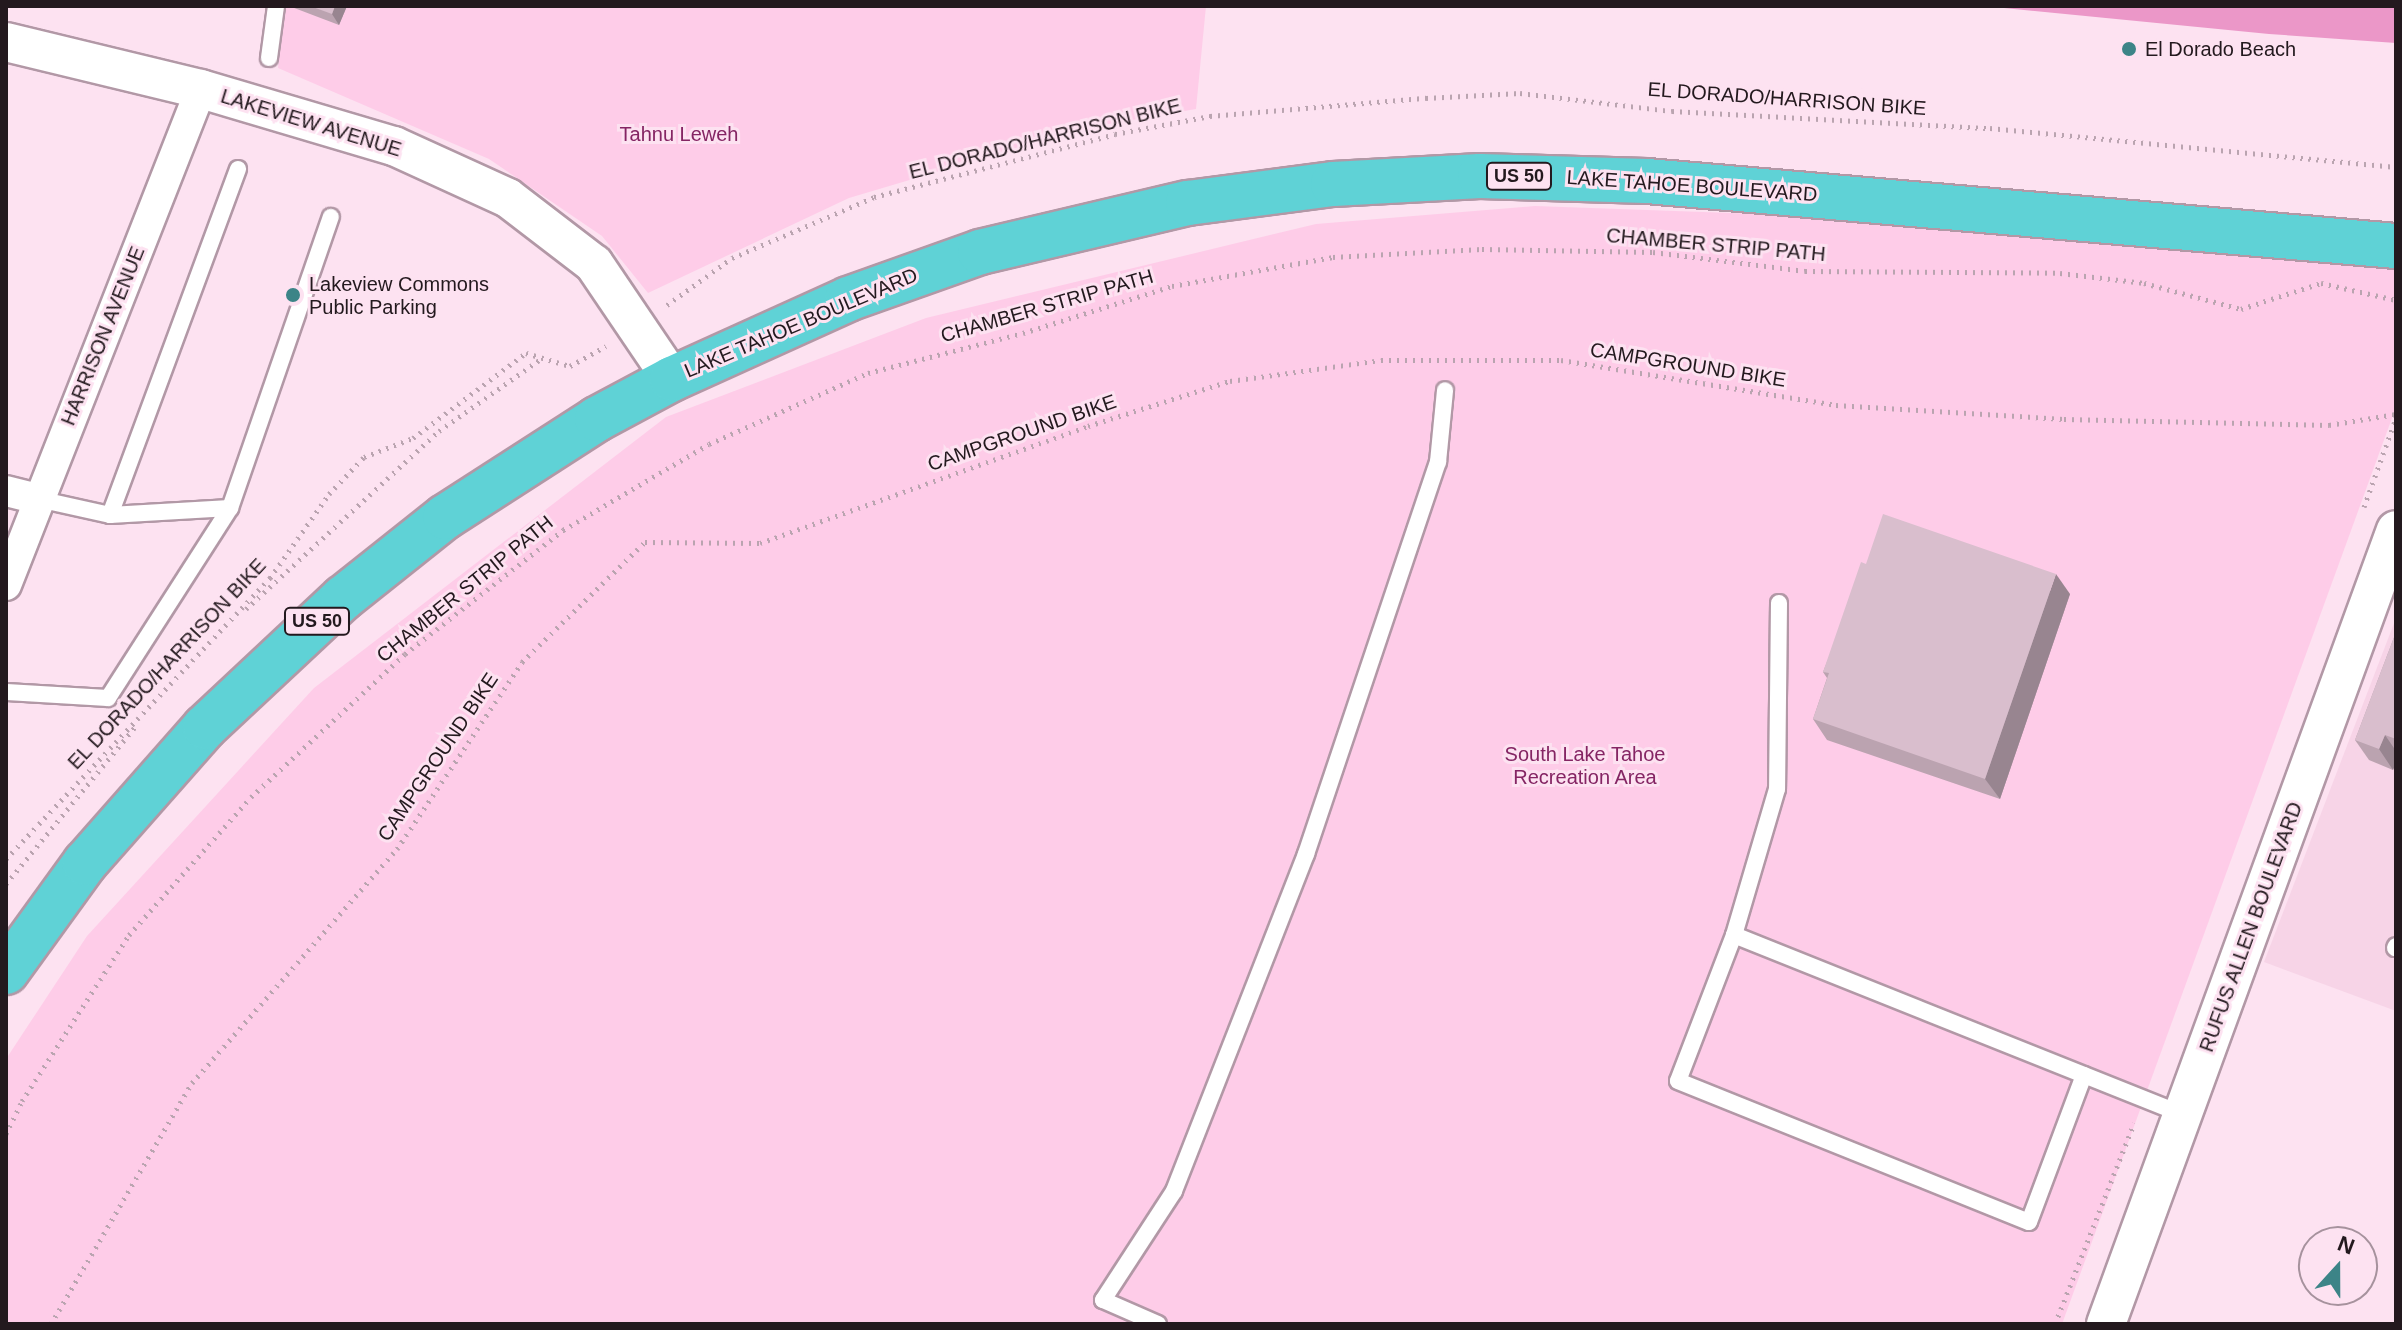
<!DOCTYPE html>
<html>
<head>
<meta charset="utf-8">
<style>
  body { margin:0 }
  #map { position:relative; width:2402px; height:1330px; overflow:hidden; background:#fde2f1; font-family:Helvetica,sans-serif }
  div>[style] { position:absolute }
  .built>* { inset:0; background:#f7d4e7 }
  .green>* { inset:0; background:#fecce8 }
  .water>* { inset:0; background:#eb97c8 }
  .path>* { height:5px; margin-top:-2.5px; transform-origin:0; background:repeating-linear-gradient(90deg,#baa4b0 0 2px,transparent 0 8px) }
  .roads { filter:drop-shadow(2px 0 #b298a6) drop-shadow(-2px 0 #b298a6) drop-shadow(0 2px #b298a6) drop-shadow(0 -2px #b298a6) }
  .service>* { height:16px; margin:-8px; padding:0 8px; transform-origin:8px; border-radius:8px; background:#fff }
  .minor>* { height:30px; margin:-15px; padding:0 15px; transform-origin:15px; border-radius:15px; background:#fff }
  .tertiary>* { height:38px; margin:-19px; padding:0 19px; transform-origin:19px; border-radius:19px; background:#fff }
  .trunk>* { height:44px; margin:-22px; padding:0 22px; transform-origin:22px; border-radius:22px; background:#5fd2d6 }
  .wall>* { inset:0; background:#bba3b0 }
  .shaded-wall>* { inset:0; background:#988590 }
  .building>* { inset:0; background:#d9becd }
  .dots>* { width:22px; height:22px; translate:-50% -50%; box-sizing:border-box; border:4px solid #fde2f1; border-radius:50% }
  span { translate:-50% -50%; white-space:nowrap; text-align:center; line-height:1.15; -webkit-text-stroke:6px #fde2f1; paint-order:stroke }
  .shield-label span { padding:2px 6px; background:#fde2f1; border:2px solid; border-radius:6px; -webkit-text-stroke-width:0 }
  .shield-label { font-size:18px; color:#23191e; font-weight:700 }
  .poi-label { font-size:20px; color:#23191e }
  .left { translate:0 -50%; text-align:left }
  .street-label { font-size:20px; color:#23191e }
  .park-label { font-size:20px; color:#852564 }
  .frame { position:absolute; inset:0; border:8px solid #23191e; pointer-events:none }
  .north { position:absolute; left:2298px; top:1226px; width:80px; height:80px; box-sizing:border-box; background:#fde2f1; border:2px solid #a6929d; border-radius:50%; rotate:21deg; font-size:22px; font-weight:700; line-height:32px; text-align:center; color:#23191e }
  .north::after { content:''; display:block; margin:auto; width:28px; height:36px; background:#3c8487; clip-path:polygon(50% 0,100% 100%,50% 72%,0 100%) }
</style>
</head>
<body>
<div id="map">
  <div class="built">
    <div style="clip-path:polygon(2396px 618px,2396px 1011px,2264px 962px)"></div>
  </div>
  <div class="green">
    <div style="clip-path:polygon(285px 6px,1206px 6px,1196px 109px,1085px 128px,849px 198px,648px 293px,602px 236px,489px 159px,278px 68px)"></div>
    <div style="clip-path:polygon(1535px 206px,1870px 218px,2396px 260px,2396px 407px,2062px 1324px,6px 1324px,6px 1059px,87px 936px,314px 688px,666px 417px,926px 318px,1316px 224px)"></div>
  </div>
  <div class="water">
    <div style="clip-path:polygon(1984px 6px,2396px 6px,2396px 43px,2269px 34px)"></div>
  </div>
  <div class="path">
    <div style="left:667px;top:305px;width:80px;rotate:-35.9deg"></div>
    <div style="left:732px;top:258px;width:155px;rotate:-23.2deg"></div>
    <div style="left:874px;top:197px;width:249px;rotate:-14.6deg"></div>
    <div style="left:1115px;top:134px;width:97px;rotate:-10.7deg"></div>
    <div style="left:1210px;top:116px;width:217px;rotate:-4.8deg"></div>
    <div style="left:1426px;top:98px;width:94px;rotate:-3deg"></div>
    <div style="left:1520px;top:93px;width:153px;rotate:6.8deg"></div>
    <div style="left:1672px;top:111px;width:318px;rotate:3.1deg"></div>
    <div style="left:1990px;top:128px;width:408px;rotate:5.5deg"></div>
    <div style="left:2364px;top:507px;width:95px;rotate:-70.2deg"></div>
    <div style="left:246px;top:609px;width:263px;rotate:-42.7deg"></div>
    <div style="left:439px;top:431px;width:126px;rotate:-35.3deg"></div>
    <div style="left:6px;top:859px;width:386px;rotate:-46.8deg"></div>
    <div style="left:270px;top:578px;width:103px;rotate:-54.9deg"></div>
    <div style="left:329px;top:494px;width:51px;rotate:-46.6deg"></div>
    <div style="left:364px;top:457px;width:53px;rotate:-21.2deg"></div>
    <div style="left:413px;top:438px;width:141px;rotate:-37deg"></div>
    <div style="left:526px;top:353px;width:46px;rotate:16.5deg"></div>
    <div style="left:570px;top:366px;width:41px;rotate:-29.1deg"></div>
    <div style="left:6px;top:884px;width:203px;rotate:-50.6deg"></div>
    <div style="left:6px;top:1134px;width:37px;rotate:-64deg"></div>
    <div style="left:22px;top:1101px;width:197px;rotate:-57.2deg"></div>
    <div style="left:129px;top:935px;width:184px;rotate:-48.5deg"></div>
    <div style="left:251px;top:797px;width:210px;rotate:-42.9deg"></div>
    <div style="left:405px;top:654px;width:201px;rotate:-38.1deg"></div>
    <div style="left:563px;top:530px;width:169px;rotate:-30.5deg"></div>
    <div style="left:709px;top:444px;width:174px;rotate:-24.1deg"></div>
    <div style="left:868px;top:373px;width:160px;rotate:-14.5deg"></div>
    <div style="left:1023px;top:333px;width:156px;rotate:-17.5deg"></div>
    <div style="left:1172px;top:286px;width:164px;rotate:-10.2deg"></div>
    <div style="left:1333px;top:257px;width:149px;rotate:-3.1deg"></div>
    <div style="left:1482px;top:249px;width:171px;rotate:1deg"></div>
    <div style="left:1653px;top:252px;width:153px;rotate:7.1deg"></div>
    <div style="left:1805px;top:271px;width:255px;rotate:0.4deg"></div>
    <div style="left:2060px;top:273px;width:85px;rotate:6.8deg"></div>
    <div style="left:2144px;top:283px;width:100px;rotate:15deg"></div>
    <div style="left:2241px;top:309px;width:84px;rotate:-18deg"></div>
    <div style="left:2321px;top:283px;width:77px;rotate:12.8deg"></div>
    <div style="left:51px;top:1324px;width:279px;rotate:-59.7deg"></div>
    <div style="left:192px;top:1083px;width:311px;rotate:-48.8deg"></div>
    <div style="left:397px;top:849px;width:225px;rotate:-56.2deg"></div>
    <div style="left:522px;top:662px;width:172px;rotate:-44.3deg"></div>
    <div style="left:645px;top:542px;width:115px;rotate:0.5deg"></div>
    <div style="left:760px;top:543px;width:348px;rotate:-19.6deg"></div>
    <div style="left:1088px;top:426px;width:149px;rotate:-17.6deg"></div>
    <div style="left:1230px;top:381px;width:152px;rotate:-7.9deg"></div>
    <div style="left:1381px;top:360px;width:180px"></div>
    <div style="left:1561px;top:360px;width:279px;rotate:9.3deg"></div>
    <div style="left:1836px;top:405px;width:228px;rotate:3.5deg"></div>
    <div style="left:2064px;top:419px;width:265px;rotate:1.3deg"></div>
    <div style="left:2329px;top:425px;width:68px;rotate:-9.3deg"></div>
    <div style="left:2055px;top:1324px;width:216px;rotate:-68.5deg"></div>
  </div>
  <div class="roads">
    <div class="service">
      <div style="left:269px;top:58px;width:52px;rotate:-82.3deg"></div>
      <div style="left:38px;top:499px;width:74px;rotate:12.5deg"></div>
      <div style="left:110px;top:515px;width:369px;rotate:-69.7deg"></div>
      <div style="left:110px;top:515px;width:120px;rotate:-3.3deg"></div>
      <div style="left:1779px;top:603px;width:186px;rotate:90.6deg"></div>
      <div style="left:1777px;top:789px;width:152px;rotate:106.4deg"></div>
      <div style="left:1734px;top:935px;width:482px;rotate:21.8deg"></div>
      <div style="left:6px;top:692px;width:102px;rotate:3.4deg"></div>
      <div style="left:108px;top:698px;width:226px;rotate:-57.3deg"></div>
      <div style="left:230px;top:508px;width:308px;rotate:-70.9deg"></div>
      <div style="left:1734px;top:935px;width:156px;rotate:111deg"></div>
      <div style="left:1678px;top:1081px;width:378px;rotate:21.9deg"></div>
      <div style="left:2029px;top:1222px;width:157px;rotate:-69.5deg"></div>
      <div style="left:2395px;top:948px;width:2px;rotate:-63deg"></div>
      <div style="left:1158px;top:1324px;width:60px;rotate:-156.4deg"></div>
      <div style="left:1103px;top:1300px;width:130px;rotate:-56.9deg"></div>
      <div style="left:1174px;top:1191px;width:362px;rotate:-68.6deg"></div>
      <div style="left:1306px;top:854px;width:414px;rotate:-71.4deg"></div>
      <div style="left:1438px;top:462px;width:72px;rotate:-84.4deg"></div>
    </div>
    <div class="minor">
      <div style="left:6px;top:491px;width:33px;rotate:14deg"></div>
      <div style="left:6px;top:585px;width:533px;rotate:-68.54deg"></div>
    </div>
    <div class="tertiary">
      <div style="left:6px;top:42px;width:201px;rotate:13.6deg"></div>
      <div style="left:201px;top:89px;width:201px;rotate:16.5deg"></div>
      <div style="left:394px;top:146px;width:125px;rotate:24.5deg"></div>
      <div style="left:508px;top:198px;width:108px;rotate:37.5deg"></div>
      <div style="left:594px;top:264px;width:139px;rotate:55.9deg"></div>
      <div style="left:2106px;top:1324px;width:845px;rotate:-69.94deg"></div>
    </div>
    <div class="trunk">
      <div style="left:6px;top:972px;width:135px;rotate:-54.1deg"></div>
      <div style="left:85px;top:863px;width:181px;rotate:-48.6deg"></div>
      <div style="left:205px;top:727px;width:189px;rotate:-43.1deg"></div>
      <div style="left:343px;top:598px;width:130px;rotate:-38.5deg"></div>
      <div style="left:445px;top:517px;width:181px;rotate:-32.8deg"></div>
      <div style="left:597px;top:419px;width:85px;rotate:-28.1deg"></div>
      <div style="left:672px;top:379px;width:193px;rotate:-24.4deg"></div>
      <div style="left:848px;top:299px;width:140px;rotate:-19.6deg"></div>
      <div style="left:980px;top:252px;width:214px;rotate:-13.3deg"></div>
      <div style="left:1188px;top:203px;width:146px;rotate:-7.5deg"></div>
      <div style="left:1333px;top:184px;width:147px;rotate:-3.1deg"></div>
      <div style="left:1480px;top:176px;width:167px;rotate:1.7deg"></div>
      <div style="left:1647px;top:181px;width:752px;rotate:4.96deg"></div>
    </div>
  </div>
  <div class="wall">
    <div style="clip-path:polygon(289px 6px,347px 6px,339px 25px)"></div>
    <div style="clip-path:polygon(1866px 564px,2070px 594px,2000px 799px,1827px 740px,1813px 719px,1827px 678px,1823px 672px)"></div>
    <div style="clip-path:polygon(2396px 632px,2396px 763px,2393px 770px,2369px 760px,2355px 740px)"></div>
  </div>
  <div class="shaded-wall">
    <div style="clip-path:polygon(335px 6px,347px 6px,339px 25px,332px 14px)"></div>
    <div style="clip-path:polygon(2056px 574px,2070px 594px,2000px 799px,1985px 779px)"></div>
    <div style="clip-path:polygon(2385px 735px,2396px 751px,2395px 751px,2396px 753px,2396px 763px,2393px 770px,2379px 749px)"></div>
  </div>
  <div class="building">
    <div style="clip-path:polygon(310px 6px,335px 6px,332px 14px)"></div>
    <div style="clip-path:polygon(1883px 514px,2056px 574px,1985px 779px,1813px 719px,1829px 673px,1823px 672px,1861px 562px,1866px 564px)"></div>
    <div style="clip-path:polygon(2396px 632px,2396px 739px,2385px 735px,2379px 749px,2355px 740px)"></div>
  </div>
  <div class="dots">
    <div style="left:2129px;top:49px;background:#3c8487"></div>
    <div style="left:293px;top:295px;background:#3c8487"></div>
  </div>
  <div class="shield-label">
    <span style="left:1519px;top:176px">US 50</span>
    <span style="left:317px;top:621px">US 50</span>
  </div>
  <div class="poi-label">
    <span class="left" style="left:2145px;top:49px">El Dorado Beach</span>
    <span class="left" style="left:309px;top:296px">Lakeview Commons<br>Public Parking</span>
  </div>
  <div class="street-label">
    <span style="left:1787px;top:99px;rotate:4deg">EL DORADO/HARRISON BIKE</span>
    <span style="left:311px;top:123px;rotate:17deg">LAKEVIEW AVENUE</span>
    <span style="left:1045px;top:139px;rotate:-14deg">EL DORADO/HARRISON BIKE</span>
    <span style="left:1692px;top:186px;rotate:4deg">LAKE TAHOE BOULEVARD</span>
    <span style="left:1716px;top:245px;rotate:5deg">CHAMBER STRIP PATH</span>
    <span style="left:1047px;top:306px;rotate:-16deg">CHAMBER STRIP PATH</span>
    <span style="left:801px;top:323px;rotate:-23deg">LAKE TAHOE BOULEVARD</span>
    <span style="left:103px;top:336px;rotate:-68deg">HARRISON AVENUE</span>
    <span style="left:1688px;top:365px;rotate:9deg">CAMPGROUND BIKE</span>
    <span style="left:1022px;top:433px;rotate:-19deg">CAMPGROUND BIKE</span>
    <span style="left:465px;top:589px;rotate:-39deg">CHAMBER STRIP PATH</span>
    <span style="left:167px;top:664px;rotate:-47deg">EL DORADO/HARRISON BIKE</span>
    <span style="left:438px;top:757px;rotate:-56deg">CAMPGROUND BIKE</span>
    <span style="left:2251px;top:927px;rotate:-70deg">RUFUS ALLEN BOULEVARD</span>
  </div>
  <div class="park-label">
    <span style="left:679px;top:134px">Tahnu Leweh</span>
    <span style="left:1585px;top:766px">South Lake Tahoe<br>Recreation Area</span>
  </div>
  <div class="frame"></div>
  <div class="north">N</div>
</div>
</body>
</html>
